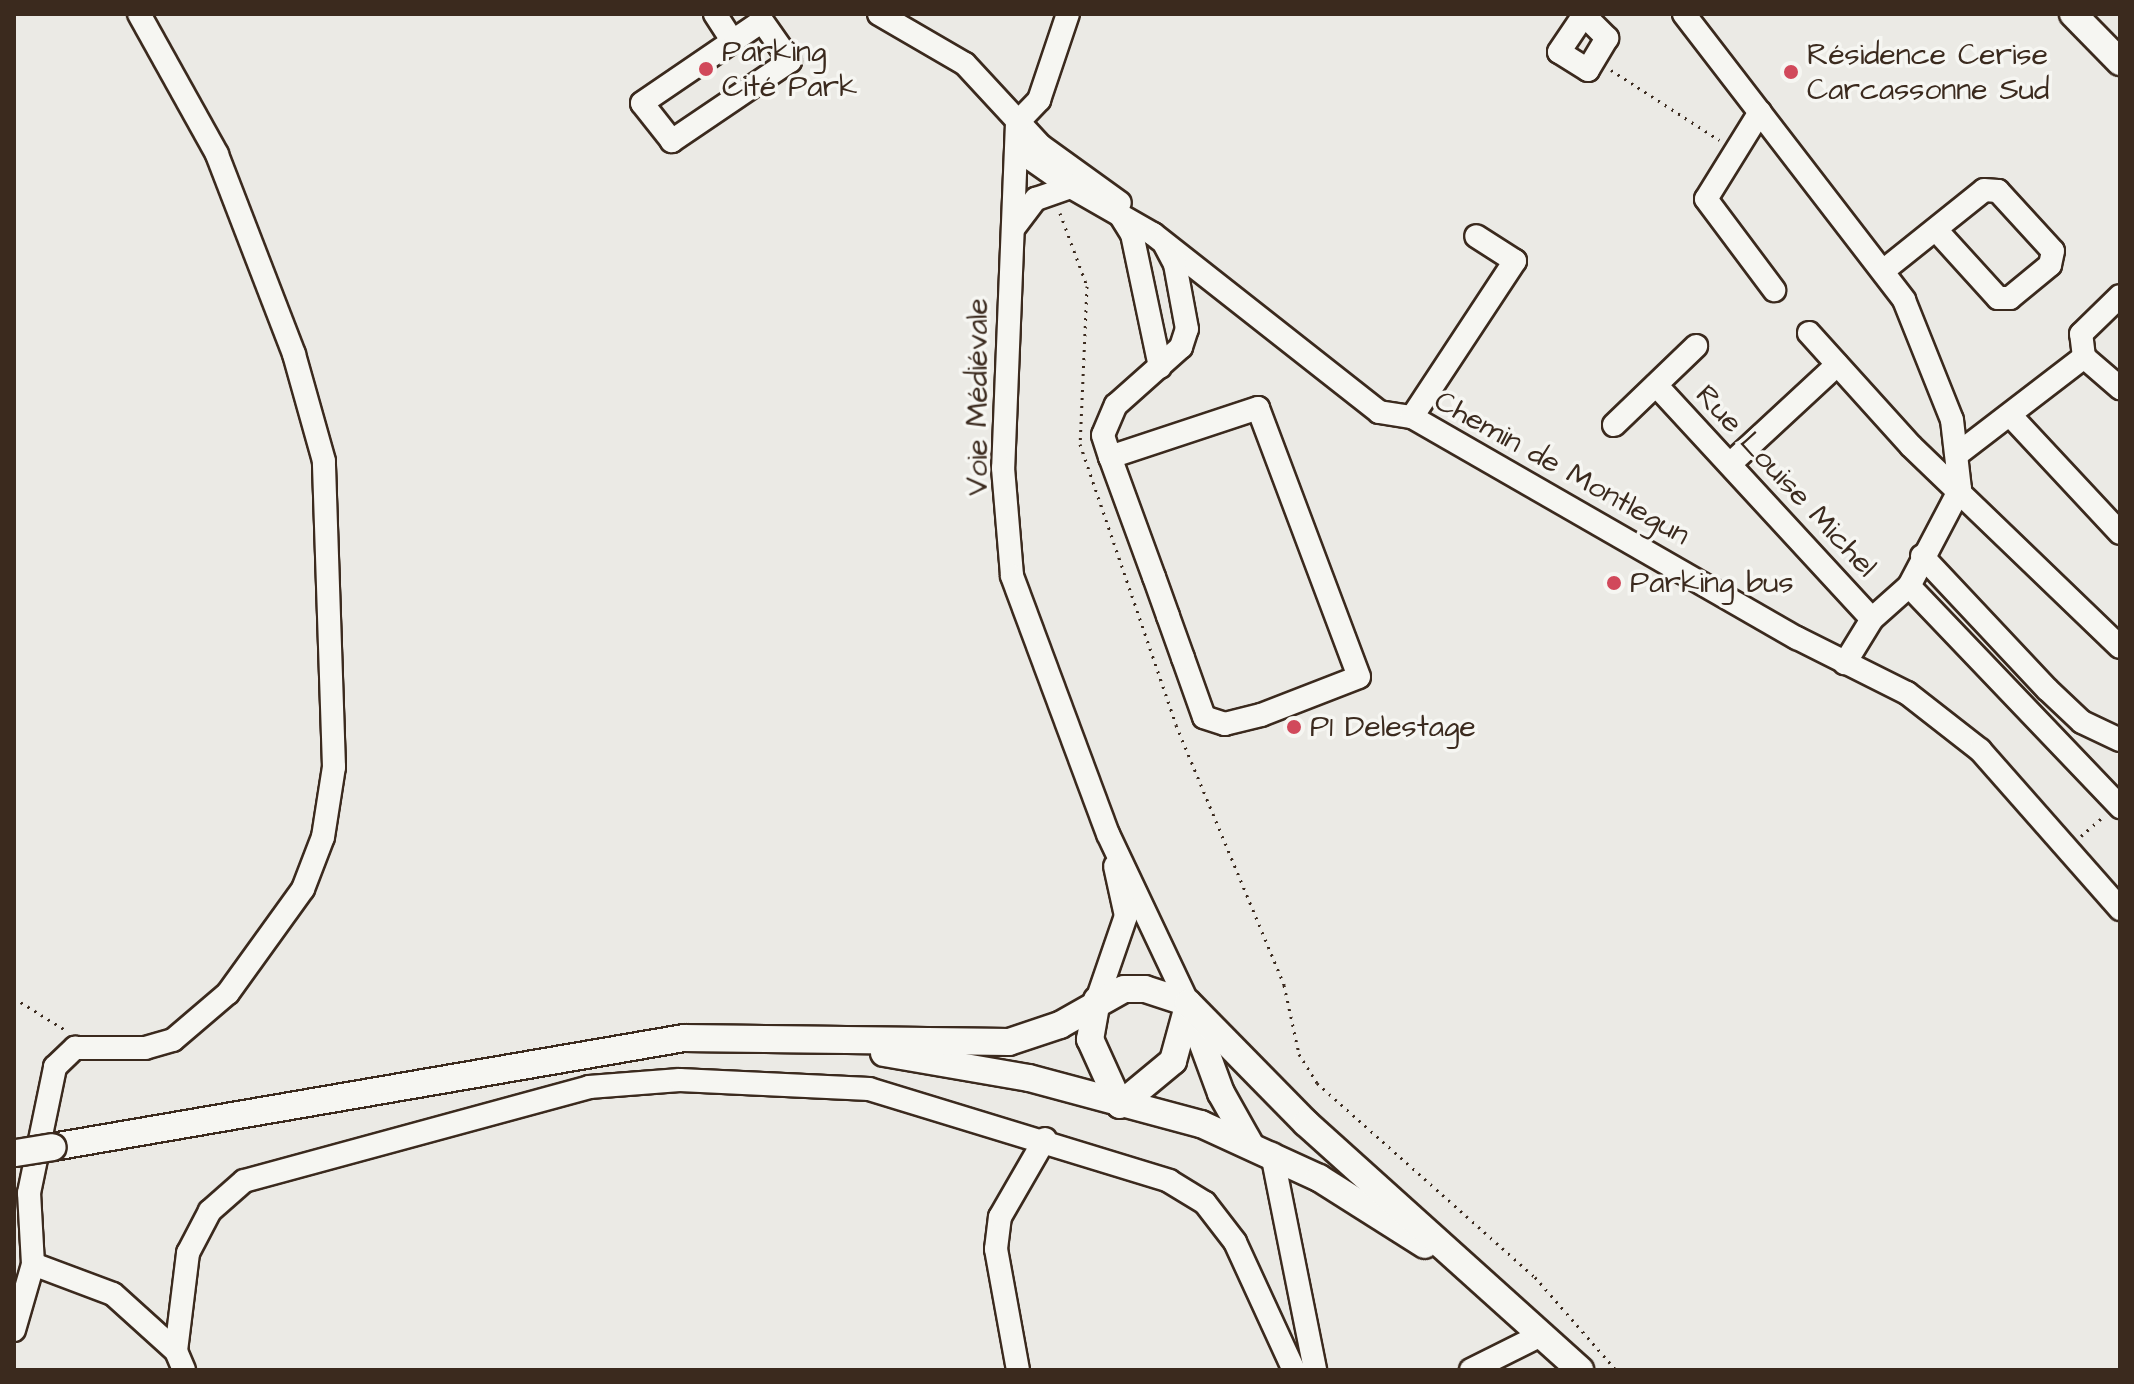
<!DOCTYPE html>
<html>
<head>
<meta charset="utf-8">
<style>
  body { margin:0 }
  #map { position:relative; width:2134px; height:1384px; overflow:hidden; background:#ebeae5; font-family:"Architects Daughter",sans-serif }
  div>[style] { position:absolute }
  .path>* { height:3px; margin-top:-1.5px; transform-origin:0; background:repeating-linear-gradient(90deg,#3b2a1e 0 2px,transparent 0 8px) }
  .roads { filter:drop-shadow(2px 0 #3b2a1e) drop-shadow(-2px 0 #3b2a1e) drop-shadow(0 2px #3b2a1e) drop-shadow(0 -2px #3b2a1e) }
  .minor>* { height:22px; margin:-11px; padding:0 11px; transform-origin:11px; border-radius:11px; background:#f6f6f2 }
  .major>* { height:26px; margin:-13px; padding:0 13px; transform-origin:13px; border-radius:13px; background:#f6f6f2 }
  .bridges { filter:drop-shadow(2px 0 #3b2a1e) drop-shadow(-2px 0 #3b2a1e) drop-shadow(0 2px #3b2a1e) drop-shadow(0 -2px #3b2a1e) }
  .major-bridge>* { height:26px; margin:-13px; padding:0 13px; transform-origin:13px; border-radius:13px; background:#f6f6f2 }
  .dots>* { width:22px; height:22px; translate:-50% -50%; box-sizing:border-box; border:4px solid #f6f6f2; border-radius:50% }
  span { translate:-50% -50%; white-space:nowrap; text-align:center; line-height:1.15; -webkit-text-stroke:7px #f6f6f2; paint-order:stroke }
  .poi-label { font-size:30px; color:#3b2a1e }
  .left { translate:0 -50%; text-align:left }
  .street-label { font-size:30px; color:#3b2a1e }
  .frame { position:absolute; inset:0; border:16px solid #3b2a1e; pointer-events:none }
</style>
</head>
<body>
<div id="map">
  <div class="path">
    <div style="left:1611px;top:70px;width:129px;rotate:32.9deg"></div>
    <div style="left:1060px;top:213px;width:78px;rotate:69.7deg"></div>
    <div style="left:1087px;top:286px;width:158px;rotate:92.5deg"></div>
    <div style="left:1080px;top:444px;width:297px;rotate:71.1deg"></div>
    <div style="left:1176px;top:725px;width:282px;rotate:67.4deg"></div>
    <div style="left:1284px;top:985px;width:71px;rotate:77.7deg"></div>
    <div style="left:1299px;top:1054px;width:34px;rotate:58deg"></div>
    <div style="left:1317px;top:1083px;width:292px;rotate:41.7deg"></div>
    <div style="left:1535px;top:1277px;width:123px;rotate:48.9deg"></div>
    <div style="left:2081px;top:836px;width:28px;rotate:-41deg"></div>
    <div style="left:14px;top:998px;width:62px;rotate:31.9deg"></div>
  </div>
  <div class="roads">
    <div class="minor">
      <div style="left:715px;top:14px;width:33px;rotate:57deg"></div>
      <div style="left:879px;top:14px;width:99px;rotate:30.2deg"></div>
      <div style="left:965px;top:64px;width:112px;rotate:47.2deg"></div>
      <div style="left:1041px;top:146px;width:97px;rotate:35.8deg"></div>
      <div style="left:1684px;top:14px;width:361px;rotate:52.4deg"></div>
      <div style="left:1904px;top:300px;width:129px;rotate:68.2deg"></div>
      <div style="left:1952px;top:420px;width:69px;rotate:83.4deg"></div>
      <div style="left:1960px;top:489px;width:110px;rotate:117.7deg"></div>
      <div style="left:1909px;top:586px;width:50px;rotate:138.3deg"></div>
      <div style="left:1872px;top:619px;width:52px;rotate:121.5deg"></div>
      <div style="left:1584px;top:15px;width:33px;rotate:45deg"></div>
      <div style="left:1607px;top:38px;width:37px;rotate:121deg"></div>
      <div style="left:1588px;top:70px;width:34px;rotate:-148deg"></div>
      <div style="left:1559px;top:52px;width:45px;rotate:-56deg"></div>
      <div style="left:1584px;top:15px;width:1px;rotate:-45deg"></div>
      <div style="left:762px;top:21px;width:49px;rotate:55deg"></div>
      <div style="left:790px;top:61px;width:143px;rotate:145.9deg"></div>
      <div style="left:672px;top:141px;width:48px;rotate:-128.3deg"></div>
      <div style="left:642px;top:103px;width:145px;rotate:-34.3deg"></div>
      <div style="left:1760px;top:112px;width:102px;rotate:121.8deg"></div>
      <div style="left:1706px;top:199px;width:114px;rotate:53.2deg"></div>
      <div style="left:1017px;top:123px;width:345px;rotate:92.3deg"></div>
      <div style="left:1003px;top:468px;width:108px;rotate:85.2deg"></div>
      <div style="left:1012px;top:576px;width:275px;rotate:69.6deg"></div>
      <div style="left:1108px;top:834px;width:187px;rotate:64.7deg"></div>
      <div style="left:1017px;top:123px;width:32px;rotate:-46deg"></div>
      <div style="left:1039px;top:100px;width:91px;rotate:-71.4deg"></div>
      <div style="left:1018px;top:150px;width:65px;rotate:34.9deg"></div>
      <div style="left:1120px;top:215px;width:22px;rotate:58deg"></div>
      <div style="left:1132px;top:234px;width:136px;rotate:78.1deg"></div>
      <div style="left:1013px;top:229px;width:38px;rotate:-53deg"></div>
      <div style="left:1036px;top:199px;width:37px;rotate:-19deg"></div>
      <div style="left:1071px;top:187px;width:95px;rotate:29.8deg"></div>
      <div style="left:1153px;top:234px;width:288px;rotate:38.2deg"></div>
      <div style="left:1379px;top:412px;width:33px;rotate:9deg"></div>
      <div style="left:1412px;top:417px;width:444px;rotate:29.9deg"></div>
      <div style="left:1797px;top:638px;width:123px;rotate:26.6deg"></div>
      <div style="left:1907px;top:693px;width:93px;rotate:38deg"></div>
      <div style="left:1980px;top:750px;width:212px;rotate:48.6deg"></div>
      <div style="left:1883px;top:271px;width:129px;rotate:-38.7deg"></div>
      <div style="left:1984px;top:190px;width:14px;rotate:4deg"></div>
      <div style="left:1998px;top:191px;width:81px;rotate:47.5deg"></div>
      <div style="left:2053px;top:251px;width:14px;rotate:102deg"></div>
      <div style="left:2050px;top:265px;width:52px;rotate:140.5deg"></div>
      <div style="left:2010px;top:298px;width:12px;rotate:180deg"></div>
      <div style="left:1998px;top:298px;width:91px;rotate:-132.3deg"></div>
      <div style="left:1809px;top:333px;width:152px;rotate:47.9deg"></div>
      <div style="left:1911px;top:446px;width:290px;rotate:43.9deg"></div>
      <div style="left:2084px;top:357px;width:23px;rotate:-97deg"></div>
      <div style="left:2081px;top:334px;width:54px;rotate:-44.3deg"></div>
      <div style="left:1656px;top:385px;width:318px;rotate:47.3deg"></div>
      <div style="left:2010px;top:415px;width:161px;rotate:47deg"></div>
      <div style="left:1412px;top:417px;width:187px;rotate:-56.6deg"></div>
      <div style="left:1515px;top:261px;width:46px;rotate:-147.3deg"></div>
      <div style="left:1614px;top:425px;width:114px;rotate:-43.9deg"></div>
      <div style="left:1959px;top:453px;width:158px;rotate:-37.5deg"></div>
      <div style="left:2084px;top:357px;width:48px;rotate:40.7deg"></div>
      <div style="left:1110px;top:457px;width:156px;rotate:-18.3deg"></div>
      <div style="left:1258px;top:408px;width:287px;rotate:69.4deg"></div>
      <div style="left:1359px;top:677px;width:105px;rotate:158.8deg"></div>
      <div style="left:1261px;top:715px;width:37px;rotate:166deg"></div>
      <div style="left:1225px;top:724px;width:22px;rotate:-162deg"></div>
      <div style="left:1204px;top:717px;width:63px;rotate:-109.6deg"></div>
      <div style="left:1183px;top:658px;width:45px;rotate:-109.7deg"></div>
      <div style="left:1168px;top:616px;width:41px;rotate:-109.7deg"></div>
      <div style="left:1154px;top:577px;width:128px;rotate:-110.1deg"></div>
      <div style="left:1110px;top:457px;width:23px;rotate:-108deg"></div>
      <div style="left:1103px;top:435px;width:33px;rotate:-67deg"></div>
      <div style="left:1116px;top:405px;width:87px;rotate:-41.7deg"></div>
      <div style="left:1181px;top:347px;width:19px;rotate:-72deg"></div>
      <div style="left:1187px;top:329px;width:66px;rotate:-100.5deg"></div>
      <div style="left:1175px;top:264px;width:21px;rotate:-118deg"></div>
      <div style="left:1730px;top:464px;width:146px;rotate:-42.8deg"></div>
      <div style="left:1922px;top:556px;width:183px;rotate:46.8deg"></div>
      <div style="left:2047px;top:689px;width:48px;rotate:43.3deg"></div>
      <div style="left:2082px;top:722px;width:42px;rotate:25.3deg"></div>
      <div style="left:1909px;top:586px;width:306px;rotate:46.3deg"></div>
      <div style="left:1097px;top:1000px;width:89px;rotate:-71deg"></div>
      <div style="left:1126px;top:916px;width:51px;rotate:-102.4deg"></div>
      <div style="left:1272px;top:1154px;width:220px;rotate:78.7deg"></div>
      <div style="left:33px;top:1264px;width:85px;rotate:20.6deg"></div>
      <div style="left:113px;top:1294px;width:85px;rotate:42.1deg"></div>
      <div style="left:176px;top:1351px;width:21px;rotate:67deg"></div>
      <div style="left:14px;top:1330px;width:69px;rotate:-73.9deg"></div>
      <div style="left:33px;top:1264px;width:71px;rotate:-93.2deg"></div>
      <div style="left:29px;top:1193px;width:129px;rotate:-78.3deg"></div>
      <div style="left:55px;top:1067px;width:28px;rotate:-44deg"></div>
      <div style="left:75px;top:1048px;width:70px"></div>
      <div style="left:145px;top:1048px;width:29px;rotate:-16deg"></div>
      <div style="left:173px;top:1040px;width:72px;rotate:-40.5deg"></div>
      <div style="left:228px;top:993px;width:128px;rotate:-54.2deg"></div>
      <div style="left:303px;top:889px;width:56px;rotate:-69deg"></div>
      <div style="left:323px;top:837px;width:71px;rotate:-81.1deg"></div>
      <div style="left:334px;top:767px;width:306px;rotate:-91.9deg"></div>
      <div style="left:324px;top:461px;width:111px;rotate:-105.7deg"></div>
      <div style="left:294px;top:354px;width:214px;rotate:-111.1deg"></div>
      <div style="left:217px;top:154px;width:160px;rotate:-119.1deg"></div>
      <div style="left:176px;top:1351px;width:99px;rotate:-83deg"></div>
      <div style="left:188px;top:1253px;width:47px;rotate:-62.4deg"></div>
      <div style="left:210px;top:1211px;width:45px;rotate:-41.4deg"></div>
      <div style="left:244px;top:1181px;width:358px;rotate:-15.2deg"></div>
      <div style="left:589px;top:1087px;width:91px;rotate:-4.4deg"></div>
      <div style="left:680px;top:1080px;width:189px;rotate:2.7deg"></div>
      <div style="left:869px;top:1089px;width:314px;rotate:17deg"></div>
      <div style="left:1169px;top:1181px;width:42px;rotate:31.4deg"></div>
      <div style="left:1205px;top:1203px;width:49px;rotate:52.4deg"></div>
      <div style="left:1235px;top:1242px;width:141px;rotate:65.3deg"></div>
      <div style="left:1018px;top:1370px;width:123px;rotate:-100.3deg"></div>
      <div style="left:996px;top:1249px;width:32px;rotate:-83deg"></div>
      <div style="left:1000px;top:1217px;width:90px;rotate:-60deg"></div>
      <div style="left:1471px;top:1370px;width:76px;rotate:-26.6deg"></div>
    </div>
    <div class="major">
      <div style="left:2073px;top:14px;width:67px;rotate:45.6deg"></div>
      <div style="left:1097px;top:1000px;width:40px;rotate:100deg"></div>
      <div style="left:1090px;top:1039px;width:72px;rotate:65.6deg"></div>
      <div style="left:1193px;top:1017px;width:81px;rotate:69.8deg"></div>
      <div style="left:1221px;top:1093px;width:61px;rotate:60.5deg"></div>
      <div style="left:884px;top:1053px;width:147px;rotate:9.8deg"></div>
      <div style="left:1029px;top:1078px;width:178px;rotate:15deg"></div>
      <div style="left:1201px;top:1124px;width:130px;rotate:24.6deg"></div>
      <div style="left:1319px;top:1178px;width:125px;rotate:32.3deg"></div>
      <div style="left:1120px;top:1105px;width:69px;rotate:-39.7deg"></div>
      <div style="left:1173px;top:1061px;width:57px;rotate:-74.7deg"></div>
      <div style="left:53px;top:1147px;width:640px;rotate:-9.8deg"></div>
      <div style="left:684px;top:1038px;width:325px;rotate:0.7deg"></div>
      <div style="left:1009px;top:1042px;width:54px;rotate:-18.4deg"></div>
      <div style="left:1060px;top:1025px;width:73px;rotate:-29.4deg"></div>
      <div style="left:1124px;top:989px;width:21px"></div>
      <div style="left:1145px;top:989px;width:45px;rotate:18deg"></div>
      <div style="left:1188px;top:1003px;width:168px;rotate:45.5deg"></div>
      <div style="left:1306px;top:1123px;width:369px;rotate:42deg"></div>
    </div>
  </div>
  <div class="bridges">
    <div class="major-bridge">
      <div style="left:16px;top:1153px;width:37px;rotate:-9deg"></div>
    </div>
  </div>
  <div class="dots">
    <div style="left:706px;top:69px;background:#d1495b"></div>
    <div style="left:1791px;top:72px;background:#d1495b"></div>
    <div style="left:1614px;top:583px;background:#d1495b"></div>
    <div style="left:1294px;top:727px;background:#d1495b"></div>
  </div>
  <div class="poi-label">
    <span class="left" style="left:722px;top:69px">Parking<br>Cité Park</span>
    <span class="left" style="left:1807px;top:72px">Résidence Cerise<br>Carcassonne Sud</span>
    <span class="left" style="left:1630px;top:583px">Parking bus</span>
    <span class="left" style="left:1310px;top:727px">P1 Delestage</span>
  </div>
  <div class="street-label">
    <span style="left:978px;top:397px;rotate:-90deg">Voie Médiévale</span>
    <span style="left:1562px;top:468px;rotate:29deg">Chemin de Montlegun</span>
    <span style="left:1786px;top:481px;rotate:47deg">Rue Louise Michel</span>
  </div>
  <div class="frame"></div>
</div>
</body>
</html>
